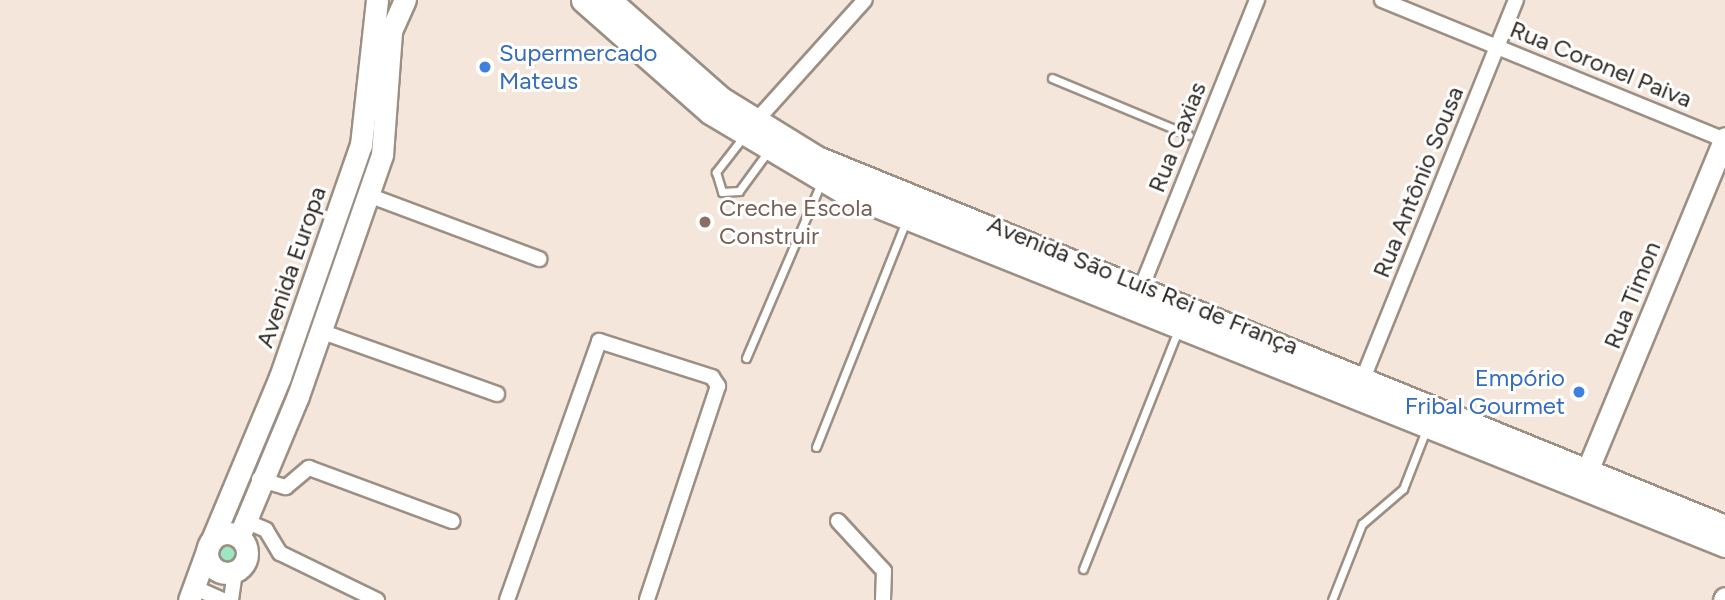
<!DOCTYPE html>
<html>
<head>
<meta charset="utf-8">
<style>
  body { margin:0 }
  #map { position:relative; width:1725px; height:600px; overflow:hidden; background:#f5e6db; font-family:Figtree,sans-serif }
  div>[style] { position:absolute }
  .green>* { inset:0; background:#9ae8c2 }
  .round { border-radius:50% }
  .roads { filter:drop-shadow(2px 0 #9c8f84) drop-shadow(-2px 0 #9c8f84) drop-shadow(0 2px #9c8f84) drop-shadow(0 -2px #9c8f84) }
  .lane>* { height:7px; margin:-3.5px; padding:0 3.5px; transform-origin:3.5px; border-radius:3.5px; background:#fff }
  .street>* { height:14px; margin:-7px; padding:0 7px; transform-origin:7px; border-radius:7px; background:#fff }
  .secondary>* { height:21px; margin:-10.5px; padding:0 10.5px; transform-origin:10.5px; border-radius:10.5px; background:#fff }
  .secondary>.ring { margin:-10.5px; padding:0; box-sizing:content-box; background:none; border:21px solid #fff; border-radius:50% }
  .primary>* { height:23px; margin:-11.5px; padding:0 11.5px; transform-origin:11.5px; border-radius:11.5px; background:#fff }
  .dots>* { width:19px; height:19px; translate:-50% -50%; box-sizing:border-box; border:4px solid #fff; border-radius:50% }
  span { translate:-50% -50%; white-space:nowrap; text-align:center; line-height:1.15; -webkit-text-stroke:6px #fff; paint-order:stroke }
  .shop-label { font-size:24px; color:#366cbe }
  .left { translate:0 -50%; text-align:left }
  .right { translate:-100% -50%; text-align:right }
  .street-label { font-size:24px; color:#2d2823 }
  .education-label { font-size:24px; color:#785e54 }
</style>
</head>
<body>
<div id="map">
  <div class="green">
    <div class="round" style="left:219px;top:546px;width:16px;height:16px"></div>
  </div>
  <div class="roads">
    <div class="lane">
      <div style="left:1052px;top:78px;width:148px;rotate:22.6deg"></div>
      <div style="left:744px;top:136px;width:46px;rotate:127.9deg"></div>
      <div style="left:716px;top:172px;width:21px;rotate:73deg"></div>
      <div style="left:722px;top:192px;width:17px;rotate:-3deg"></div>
      <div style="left:739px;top:191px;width:51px;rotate:-53.8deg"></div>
      <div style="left:746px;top:358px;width:193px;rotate:-66.8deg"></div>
      <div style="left:816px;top:447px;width:243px;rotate:-68.3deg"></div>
      <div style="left:1083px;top:569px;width:259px;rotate:-68.3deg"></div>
      <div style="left:1332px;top:600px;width:82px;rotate:-68.5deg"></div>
      <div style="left:1362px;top:524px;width:54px;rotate:-40.5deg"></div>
      <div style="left:1403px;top:489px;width:63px;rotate:-68.7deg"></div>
    </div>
    <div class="street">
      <div style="left:1382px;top:0;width:370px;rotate:22.2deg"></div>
      <div style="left:755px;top:122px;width:164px;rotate:-48deg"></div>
      <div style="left:368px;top:195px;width:183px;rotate:20.5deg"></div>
      <div style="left:1140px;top:291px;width:314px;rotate:-68.1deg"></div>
      <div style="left:320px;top:331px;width:188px;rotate:19.6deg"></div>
      <div style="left:1362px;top:381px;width:411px;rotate:-68deg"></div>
      <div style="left:259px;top:479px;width:28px;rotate:17deg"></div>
      <div style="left:286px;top:487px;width:30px;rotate:-40deg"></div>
      <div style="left:309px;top:468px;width:153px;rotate:20.3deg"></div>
      <div style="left:243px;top:520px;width:25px;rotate:23deg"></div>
      <div style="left:266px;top:530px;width:27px;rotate:59deg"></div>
      <div style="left:280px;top:553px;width:108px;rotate:25.9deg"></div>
      <div style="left:838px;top:521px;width:68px;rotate:47.4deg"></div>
      <div style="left:884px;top:571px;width:29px;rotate:92deg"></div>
      <div style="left:200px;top:590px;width:24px;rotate:24deg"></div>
      <div style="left:231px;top:600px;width:29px;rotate:-82deg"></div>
      <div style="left:507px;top:600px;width:275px;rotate:-70.4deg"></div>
      <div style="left:599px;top:341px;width:119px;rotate:17.7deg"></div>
      <div style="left:712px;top:377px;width:11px;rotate:56deg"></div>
      <div style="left:718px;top:386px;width:225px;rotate:108.4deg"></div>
    </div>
    <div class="secondary">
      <div style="left:1587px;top:471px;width:360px;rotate:-67.5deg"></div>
      <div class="ring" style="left:207px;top:533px;width:19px;height:19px"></div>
      <div style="left:239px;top:537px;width:153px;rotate:-67.3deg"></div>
      <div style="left:298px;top:396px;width:255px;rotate:-70.8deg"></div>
      <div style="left:382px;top:155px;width:124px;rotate:-85.8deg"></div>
      <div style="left:391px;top:31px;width:34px;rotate:-66deg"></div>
      <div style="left:211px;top:542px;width:179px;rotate:-67.3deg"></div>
      <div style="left:280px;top:377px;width:246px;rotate:-70.8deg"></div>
      <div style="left:361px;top:145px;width:146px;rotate:-83.7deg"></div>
      <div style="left:189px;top:600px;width:55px;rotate:-69.9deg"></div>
      <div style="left:1724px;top:600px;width:2px;rotate:-63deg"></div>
    </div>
    <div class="primary">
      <div style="left:583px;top:0;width:169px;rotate:41.4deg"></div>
      <div style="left:710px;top:112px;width:158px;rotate:30.8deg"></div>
      <div style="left:846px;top:193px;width:947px;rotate:21.82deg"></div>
      <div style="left:609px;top:0;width:148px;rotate:41.4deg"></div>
      <div style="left:720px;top:98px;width:114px;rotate:31.7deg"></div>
      <div style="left:817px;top:158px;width:980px;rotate:22.12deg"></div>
    </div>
  </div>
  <div class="dots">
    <div style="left:485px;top:67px;background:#3f7fe0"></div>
    <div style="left:705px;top:222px;background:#8d6e63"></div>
    <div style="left:1579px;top:392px;background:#3f7fe0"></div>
  </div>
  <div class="shop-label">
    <span class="left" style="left:499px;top:67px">Supermercado<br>Mateus</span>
    <span class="right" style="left:1565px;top:392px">Empório<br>Fribal Gourmet</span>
  </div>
  <div class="street-label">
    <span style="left:1601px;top:64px;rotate:22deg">Rua Coronel Paiva</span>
    <span style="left:1177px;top:137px;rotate:-68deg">Rua Caxias</span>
    <span style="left:1418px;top:182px;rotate:-68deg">Rua Antônio Sousa</span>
    <span style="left:291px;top:267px;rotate:-71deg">Avenida Europa</span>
    <span style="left:1143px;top:285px;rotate:22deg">Avenida São Luís Rei de França</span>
    <span style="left:1632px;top:295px;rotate:-68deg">Rua Timon</span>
  </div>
  <div class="education-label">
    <span class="left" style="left:719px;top:222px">Creche Escola<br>Construir</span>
  </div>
</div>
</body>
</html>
